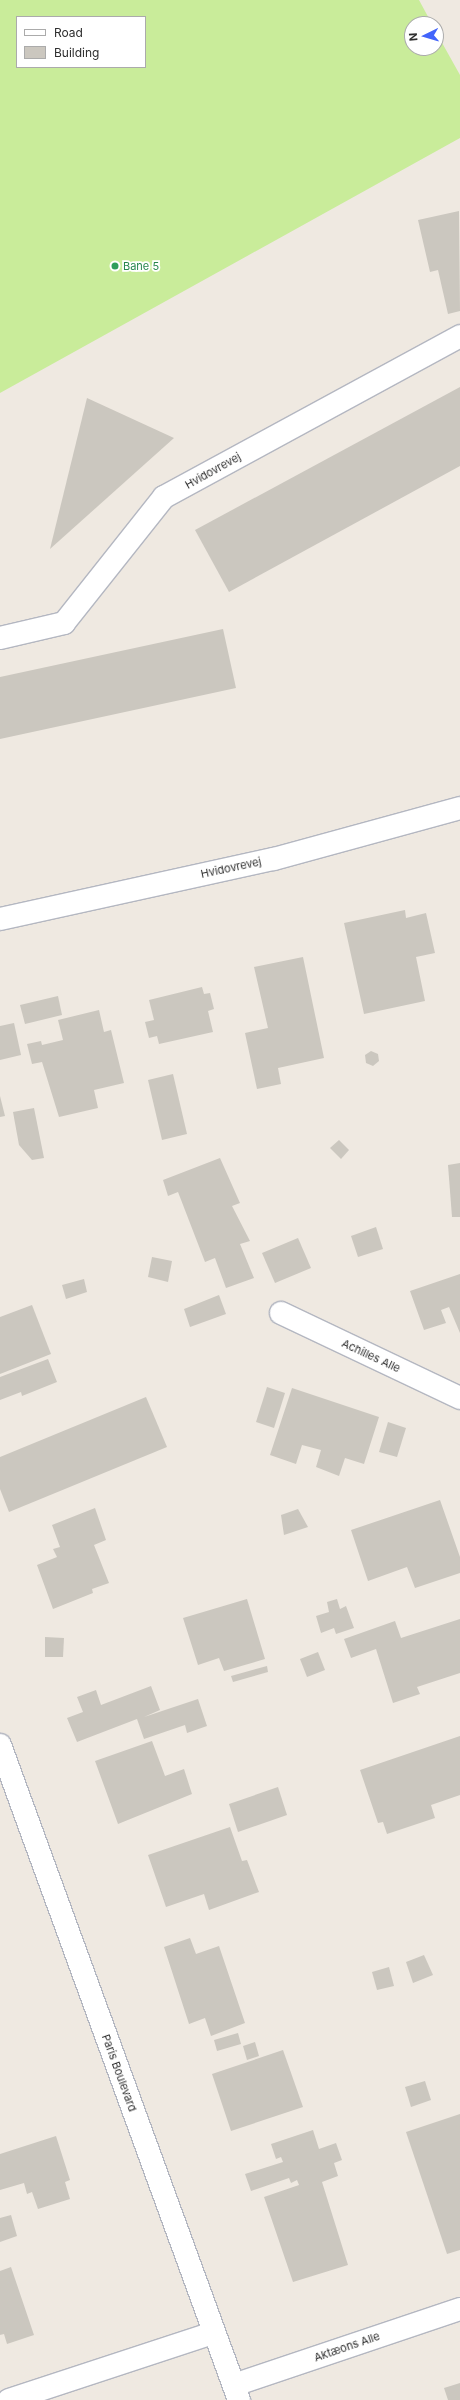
<!DOCTYPE html>
<html>
<head>
<meta charset="utf-8">
<style>
  body { margin:0 }
  #map { position:relative; width:460px; height:2400px; overflow:hidden; background:#efe9e1; font-family:Inter,sans-serif }
  div>[style] { position:absolute }
  .pitch>* { inset:0; background:#c9ec9a }
  .building>* { inset:0; background:#cbc7bf }
  .roads { filter:drop-shadow(1px 0 #b4b7c1) drop-shadow(-1px 0 #b4b7c1) drop-shadow(0 1px #b4b7c1) drop-shadow(0 -1px #b4b7c1) }
  .minor>* { height:22px; margin:-11px; padding:0 11px; transform-origin:11px; border-radius:11px; background:#fff }
  .dots>* { width:11px; height:11px; translate:-50% -50%; box-sizing:border-box; border:2px solid #fff; border-radius:50% }
  span { translate:-50% -50%; white-space:nowrap; text-align:center; line-height:1.15; -webkit-text-stroke:3.5px #fff; paint-order:stroke }
  .leisure-label { font-size:11px; color:#27864d }
  .left { translate:0 -50%; text-align:left }
  .street-label { font-size:11px; color:#2e2e2e }
  .legend { position:absolute; left:16px; top:16px; width:130px; height:52px; box-sizing:border-box; background:#fff; border:1px solid #ababab; margin:0; padding:5px 7px; list-style:none; font-size:12px; color:#2e2e2e }
  .legend li { display:flex; align-items:center; gap:8px; height:20px }
  .legend b { width:20px; border:1px solid #ababab }
  .north { position:absolute; left:404px; top:16px; width:40px; height:40px; box-sizing:border-box; background:#fff; border:1px solid #ababab; border-radius:50%; rotate:265deg; font-size:11px; font-weight:700; line-height:16px; text-align:center; color:#2e2e2e }
  .north::after { content:''; display:block; margin:auto; width:14px; height:18px; background:#4264fb; clip-path:polygon(50% 0,100% 100%,50% 72%,0 100%) }
</style>
</head>
<body>
<div id="map">
  <div class="pitch">
    <div style="clip-path:polygon(evenodd,0 0,419px 0,432px 24px,412px 24px,412px 48px,436px 48px,436px 32px,460px 75px,460px 138px,0 393px,0 0,17px 17px,145px 17px,145px 67px,17px 67px,17px 17px)"></div>
  </div>
  <div class="building">
    <div style="clip-path:polygon(459px 211px,460px 311px,448px 314px,438px 270px,430px 272px,418px 220px)"></div>
    <div style="clip-path:polygon(460px 387px,460px 466px,229px 592px,195px 530px)"></div>
    <div style="clip-path:polygon(87px 398px,174px 438px,50px 549px)"></div>
    <div style="clip-path:polygon(223px 629px,236px 688px,0 739px,0 677px)"></div>
    <div style="clip-path:polygon(405px 910px,406px 918px,426px 913px,435px 953px,416px 957px,425px 1001px,364px 1014px,344px 923px)"></div>
    <div style="clip-path:polygon(303px 957px,324px 1058px,278px 1068px,281px 1084px,257px 1089px,245px 1033px,268px 1028px,254px 967px)"></div>
    <div style="clip-path:polygon(202px 987px,204px 994px,210px 993px,214px 1009px,208px 1011px,213px 1032px,159px 1044px,157px 1036px,149px 1038px,145px 1022px,154px 1020px,149px 1000px)"></div>
    <div style="clip-path:polygon(58px 996px,62px 1015px,25px 1024px,20px 1005px)"></div>
    <div style="clip-path:polygon(99px 1010px,104px 1032px,111px 1030px,124px 1083px,94px 1090px,98px 1108px,59px 1117px,42px 1062px,32px 1064px,27px 1044px,41px 1041px,42px 1045px,63px 1040px,58px 1020px)"></div>
    <div style="clip-path:polygon(14px 1023px,21px 1055px,0 1060px,0 1026px)"></div>
    <div style="clip-path:polygon(371px 1051px,378px 1054px,379px 1061px,373px 1066px,366px 1063px,365px 1055px)"></div>
    <div style="clip-path:polygon(173px 1074px,187px 1134px,162px 1140px,148px 1080px)"></div>
    <div style="clip-path:polygon(0 1096px,5px 1116px,0 1117px)"></div>
    <div style="clip-path:polygon(34px 1108px,44px 1158px,32px 1160px,19px 1145px,13px 1112px)"></div>
    <div style="clip-path:polygon(339px 1140px,349px 1150px,341px 1159px,330px 1148px)"></div>
    <div style="clip-path:polygon(220px 1158px,240px 1203px,232px 1206px,250px 1241px,240px 1244px,254px 1278px,226px 1288px,215px 1258px,205px 1262px,178px 1192px,168px 1196px,163px 1180px)"></div>
    <div style="clip-path:polygon(460px 1163px,460px 1217px,452px 1217px,448px 1165px)"></div>
    <div style="clip-path:polygon(376px 1227px,383px 1249px,358px 1257px,351px 1236px)"></div>
    <div style="clip-path:polygon(298px 1238px,311px 1268px,275px 1283px,262px 1253px)"></div>
    <div style="clip-path:polygon(152px 1257px,172px 1261px,168px 1282px,148px 1277px)"></div>
    <div style="clip-path:polygon(460px 1274px,460px 1333px,449px 1307px,441px 1310px,446px 1323px,424px 1330px,410px 1291px)"></div>
    <div style="clip-path:polygon(84px 1279px,87px 1292px,66px 1299px,62px 1285px)"></div>
    <div style="clip-path:polygon(219px 1295px,226px 1314px,190px 1327px,184px 1309px)"></div>
    <div style="clip-path:polygon(32px 1305px,51px 1354px,0 1374px,0 1317px)"></div>
    <div style="clip-path:polygon(48px 1359px,57px 1382px,22px 1396px,21px 1392px,0 1400px,0 1377px)"></div>
    <div style="clip-path:polygon(267px 1387px,285px 1393px,274px 1428px,256px 1422px)"></div>
    <div style="clip-path:polygon(292px 1388px,379px 1417px,364px 1464px,345px 1458px,339px 1476px,316px 1467px,321px 1450px,302px 1445px,296px 1464px,270px 1455px)"></div>
    <div style="clip-path:polygon(146px 1397px,167px 1447px,9px 1512px,0 1489px,0 1457px)"></div>
    <div style="clip-path:polygon(388px 1422px,406px 1428px,397px 1457px,379px 1452px)"></div>
    <div style="clip-path:polygon(440px 1500px,460px 1557px,460px 1573px,415px 1588px,407px 1567px,368px 1581px,351px 1530px)"></div>
    <div style="clip-path:polygon(95px 1508px,106px 1540px,94px 1545px,109px 1583px,92px 1589px,93px 1593px,53px 1609px,37px 1565px,57px 1557px,53px 1549px,60px 1547px,52px 1525px)"></div>
    <div style="clip-path:polygon(298px 1509px,308px 1527px,284px 1535px,281px 1515px)"></div>
    <div style="clip-path:polygon(247px 1599px,265px 1659px,224px 1671px,219px 1658px,198px 1665px,183px 1618px)"></div>
    <div style="clip-path:polygon(337px 1599px,340px 1609px,346px 1606px,354px 1628px,336px 1634px,334px 1628px,321px 1633px,316px 1616px,329px 1612px,327px 1602px)"></div>
    <div style="clip-path:polygon(460px 1619px,460px 1673px,417px 1687px,420px 1694px,393px 1703px,376px 1649px,351px 1658px,344px 1639px,395px 1621px,401px 1638px)"></div>
    <div style="clip-path:polygon(45px 1637px,64px 1638px,63px 1657px,45px 1657px)"></div>
    <div style="clip-path:polygon(318px 1652px,325px 1670px,307px 1677px,300px 1659px)"></div>
    <div style="clip-path:polygon(267px 1666px,268px 1672px,233px 1682px,231px 1676px)"></div>
    <div style="clip-path:polygon(151px 1686px,160px 1710px,144px 1717px,198px 1699px,207px 1726px,187px 1733px,185px 1725px,144px 1739px,137px 1719px,77px 1742px,67px 1718px,83px 1712px,77px 1697px,96px 1690px,101px 1705px)"></div>
    <div style="clip-path:polygon(460px 1736px,460px 1795px,431px 1805px,435px 1818px,387px 1834px,383px 1822px,378px 1823px,360px 1770px)"></div>
    <div style="clip-path:polygon(152px 1741px,165px 1776px,184px 1769px,192px 1794px,118px 1824px,95px 1761px)"></div>
    <div style="clip-path:polygon(278px 1787px,287px 1815px,238px 1832px,229px 1804px)"></div>
    <div style="clip-path:polygon(230px 1827px,242px 1861px,247px 1860px,259px 1892px,209px 1910px,204px 1894px,166px 1907px,148px 1855px)"></div>
    <div style="clip-path:polygon(190px 1938px,196px 1954px,219px 1946px,245px 2023px,211px 2036px,205px 2018px,189px 2024px,164px 1947px)"></div>
    <div style="clip-path:polygon(424px 1955px,433px 1975px,413px 1983px,406px 1962px)"></div>
    <div style="clip-path:polygon(389px 1967px,394px 1986px,377px 1990px,372px 1972px)"></div>
    <div style="clip-path:polygon(238px 2033px,241px 2044px,217px 2051px,214px 2040px)"></div>
    <div style="clip-path:polygon(255px 2042px,259px 2056px,247px 2060px,243px 2046px)"></div>
    <div style="clip-path:polygon(283px 2050px,303px 2107px,231px 2131px,212px 2074px)"></div>
    <div style="clip-path:polygon(425px 2081px,431px 2100px,411px 2107px,405px 2087px)"></div>
    <div style="clip-path:polygon(460px 2114px,460px 2250px,447px 2254px,406px 2132px)"></div>
    <div style="clip-path:polygon(313px 2130px,319px 2149px,336px 2143px,342px 2160px,334px 2163px,338px 2176px,322px 2182px,348px 2265px,293px 2282px,264px 2197px,299px 2185px,297px 2180px,291px 2183px,289px 2178px,251px 2191px,245px 2174px,283px 2162px,281px 2157px,276px 2159px,271px 2144px)"></div>
    <div style="clip-path:polygon(56px 2136px,70px 2180px,65px 2182px,70px 2199px,38px 2209px,32px 2192px,27px 2194px,24px 2183px,0 2190px,0 2154px)"></div>
    <div style="clip-path:polygon(11px 2215px,17px 2236px,0 2242px,0 2218px)"></div>
    <div style="clip-path:polygon(11px 2267px,34px 2335px,7px 2344px,4px 2334px,0 2335px,0 2271px)"></div>
    <div style="clip-path:polygon(460px 2383px,460px 2400px,448px 2400px,444px 2388px)"></div>
  </div>
  <div class="roads">
    <div class="minor">
      <div style="left:0;top:638px;width:66px;rotate:-13.2deg"></div>
      <div style="left:64px;top:623px;width:161px;rotate:-51.6deg"></div>
      <div style="left:164px;top:497px;width:337px;rotate:-28.5deg"></div>
      <div style="left:0;top:919px;width:280px;rotate:-12.4deg"></div>
      <div style="left:274px;top:859px;width:193px;rotate:-15.3deg"></div>
      <div style="left:281px;top:1313px;width:198px;rotate:25.4deg"></div>
      <div style="left:0;top:1745px;width:697px;rotate:69.95deg"></div>
      <div style="left:234px;top:2385px;width:238px;rotate:-18.6deg"></div>
      <div style="left:9px;top:2400px;width:215px;rotate:-18.2deg"></div>
    </div>
  </div>
  <div class="dots">
    <div style="left:115px;top:266px;background:#2e9e5b"></div>
  </div>
  <div class="leisure-label">
    <span class="left" style="left:123px;top:266px">Bane 5</span>
  </div>
  <div class="street-label">
    <span style="left:213px;top:471px;rotate:-29deg">Hvidovrevej</span>
    <span style="left:231px;top:868px;rotate:-12deg">Hvidovrevej</span>
    <span style="left:371px;top:1356px;rotate:25deg">Achilles Alle</span>
    <span style="left:119px;top:2073px;rotate:70deg">Paris Boulevard</span>
    <span style="left:347px;top:2347px;rotate:-19deg">Aktæons Alle</span>
  </div>
  <ul class="legend">
  <li><b style="height:5px;background:#fff"></b>Road</li>
  <li><b style="height:11px;background:#cbc7bf"></b>Building</li>
  </ul>
  <div class="north">N</div>
</div>
</body>
</html>
